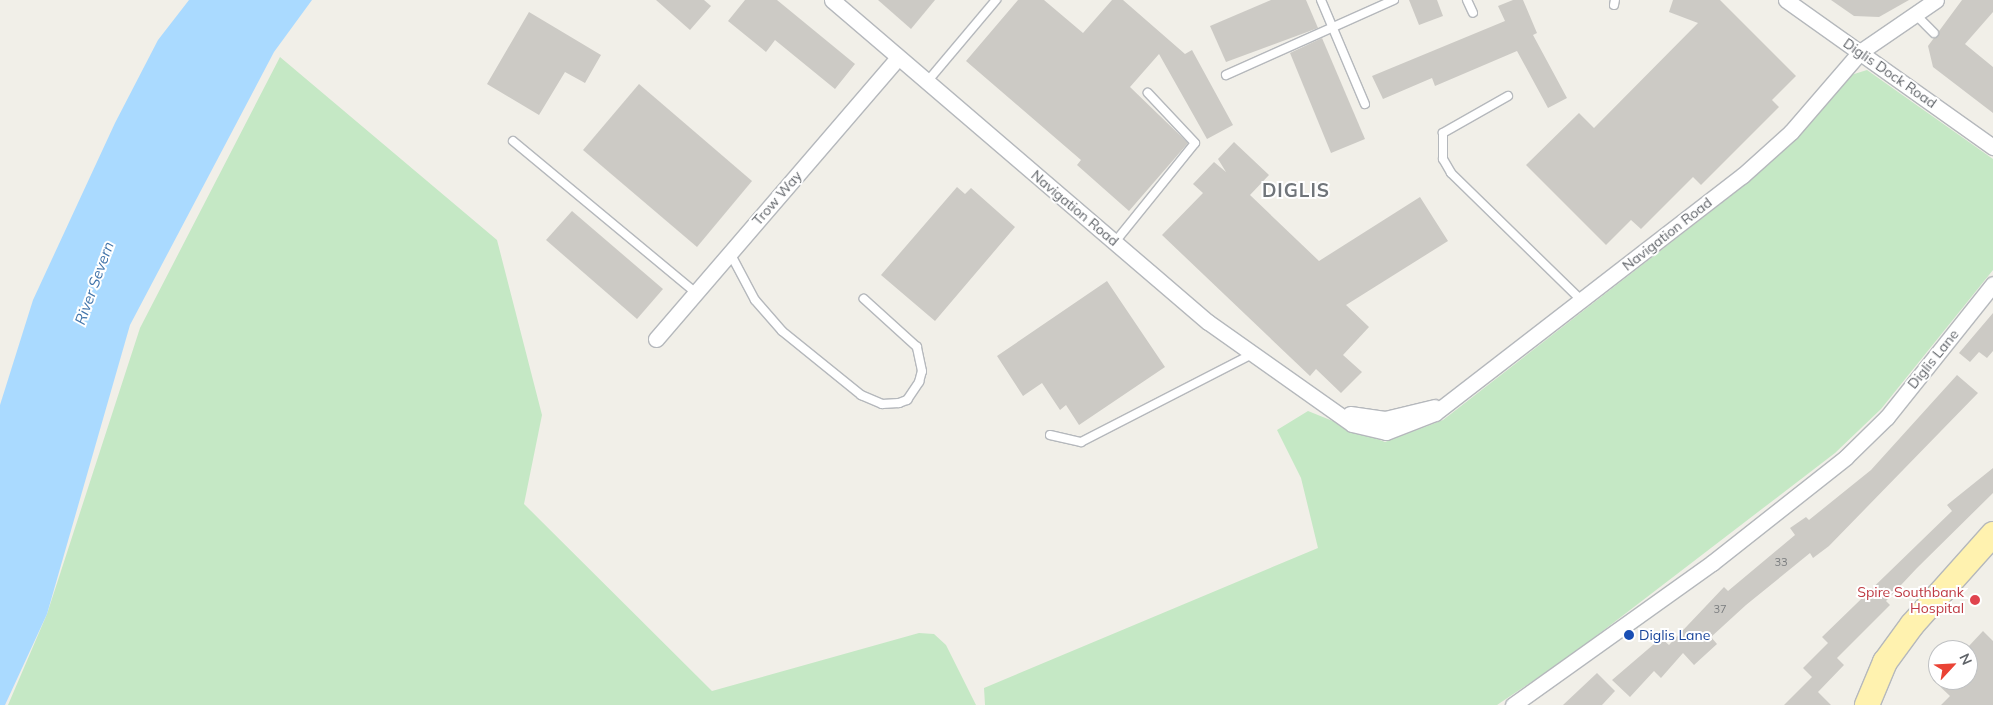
<!DOCTYPE html>
<html>
<head>
<meta charset="utf-8">
<style>
  body { margin:0 }
  #map { position:relative; width:1993px; height:705px; overflow:hidden; background:#f1efe8; font-family:Mulish,sans-serif }
  div>[style] { position:absolute }
  .green>* { inset:0; background:#c5e8c5 }
  .water>* { inset:0; background:#aadaff }
  .building>* { inset:0; background:#cccac5 }
  .roads { filter:drop-shadow(1px 0 #b5b8bc) drop-shadow(-1px 0 #b5b8bc) drop-shadow(0 1px #b5b8bc) drop-shadow(0 -1px #b5b8bc) }
  .service>* { height:8px; margin:-4px; padding:0 4px; transform-origin:4px; border-radius:4px; background:#fff }
  .minor>* { height:15px; margin:-7.5px; padding:0 7.5px; transform-origin:7.5px; border-radius:7.5px; background:#fff }
  .primary>* { height:24px; margin:-12px; padding:0 12px; transform-origin:12px; border-radius:12px; background:#fff2af }
  .dots>* { width:14px; height:14px; translate:-50% -50%; box-sizing:border-box; border:2px solid #fff; border-radius:50% }
  span { translate:-50% -50%; white-space:nowrap; text-align:center; line-height:1.15; -webkit-text-stroke:4px #fff; paint-order:stroke }
  .number-label { font-size:11px; color:#7a7d7f }
  .number-label span { -webkit-text-stroke-width:0 }
  .street-label { font-size:14px; color:#5f6368 }
  .health-label { font-size:14px; color:#be3a42 }
  .right { translate:-100% -50%; text-align:right }
  .transit-label { font-size:14px; color:#164399 }
  .left { translate:0 -50%; text-align:left }
  .water-label { font-size:15px; color:#4174aa; font-style:italic }
  .district-label { font-size:19px; color:#70757a; font-weight:700; letter-spacing:1px }
  .north { position:absolute; left:1928px; top:640px; width:50px; height:50px; box-sizing:border-box; background:#fff; border:1px solid #bfc1c3; border-radius:50%; rotate:65deg; font-size:14px; font-weight:700; line-height:20px; text-align:center; color:#5f6368 }
  .north::after { content:''; display:block; margin:auto; width:18px; height:22px; background:#ea4335; clip-path:polygon(50% 0,100% 100%,50% 72%,0 100%) }
</style>
</head>
<body>
<div id="map">
  <div class="green">
    <div style="clip-path:polygon(280px 57px,497px 240px,542px 415px,524px 504px,712px 691px,919px 633px,934px 634px,946px 645px,976px 705px,8px 705px,47px 614px,140px 328px)"></div>
    <div style="clip-path:polygon(1867px 70px,1993px 159px,1993px 270px,1881px 409px,1835px 453px,1570px 656px,1497px 705px,985px 705px,984px 688px,1318px 548px,1301px 478px,1277px 430px,1308px 411px,1385px 442px,1443px 420px,1732px 195px,1785px 149px,1851px 75px)"></div>
  </div>
  <div class="water">
    <div style="clip-path:polygon(189px 0,312px 0,274px 52px,130px 325px,47px 614px,5px 705px,0 705px,0 405px,33px 300px,115px 123px,158px 40px)"></div>
  </div>
  <div class="building">
    <div style="clip-path:polygon(656px 0,704px 0,711px 6px,690px 30px)"></div>
    <div style="clip-path:polygon(745px 0,777px 0,855px 64px,835px 89px,775px 40px,766px 52px,728px 21px)"></div>
    <div style="clip-path:polygon(878px 0,935px 0,911px 29px)"></div>
    <div style="clip-path:polygon(1018px 0,1044px 0,1083px 33px,1112px 0,1123px 0,1185px 54px,1192px 50px,1233px 125px,1207px 139px,1159px 54px,1130px 87px,1188px 143px,1129px 211px,1077px 165px,1081px 160px,966px 61px)"></div>
    <div style="clip-path:polygon(1271px 0,1306px 0,1318px 28px,1226px 62px,1210px 26px)"></div>
    <div style="clip-path:polygon(1409px 0,1437px 0,1443px 16px,1419px 25px)"></div>
    <div style="clip-path:polygon(1513px 0,1523px 0,1537px 33px,1533px 35px,1567px 98px,1548px 108px,1517px 51px,1435px 86px,1432px 78px,1383px 99px,1372px 76px,1505px 21px,1498px 6px)"></div>
    <div style="clip-path:polygon(1673px 0,1720px 0,1796px 76px,1772px 100px,1779px 107px,1701px 185px,1693px 177px,1641px 229px,1631px 220px,1606px 245px,1526px 165px,1579px 113px,1594px 128px,1698px 23px,1669px 12px)"></div>
    <div style="clip-path:polygon(1831px 0,1909px 0,1879px 17px,1854px 16px)"></div>
    <div style="clip-path:polygon(1962px 0,1993px 0,1993px 12px,1965px 44px,1993px 67px,1993px 113px,1933px 67px,1928px 46px)"></div>
    <div style="clip-path:polygon(529px 12px,601px 55px,585px 83px,565px 72px,539px 115px,487px 84px)"></div>
    <div style="clip-path:polygon(1322px 38px,1365px 139px,1331px 153px,1290px 53px)"></div>
    <div style="clip-path:polygon(639px 84px,752px 181px,697px 247px,583px 150px)"></div>
    <div style="clip-path:polygon(1234px 142px,1269px 175px,1250px 195px,1319px 261px,1420px 197px,1448px 241px,1346px 305px,1369px 327px,1343px 355px,1362px 372px,1341px 393px,1316px 369px,1310px 376px,1162px 235px,1203px 193px,1193px 184px,1214px 162px,1226px 172px,1218px 159px)"></div>
    <div style="clip-path:polygon(957px 187px,965px 194px,971px 188px,1015px 227px,935px 321px,881px 275px)"></div>
    <div style="clip-path:polygon(572px 211px,663px 289px,637px 319px,546px 240px)"></div>
    <div style="clip-path:polygon(1107px 281px,1165px 367px,1079px 425px,1066px 405px,1060px 410px,1042px 383px,1023px 396px,997px 356px)"></div>
    <div style="clip-path:polygon(1993px 313px,1993px 351px,1987px 358px,1979px 352px,1970px 362px,1959px 353px)"></div>
    <div style="clip-path:polygon(1957px 375px,1978px 393px,1829px 546px,1813px 558px,1810px 553px,1746px 605px,1711px 637px,1717px 644px,1694px 665px,1683px 653px,1661px 678px,1654px 671px,1630px 697px,1612px 680px,1661px 638px,1669px 645px,1724px 587px,1728px 591px,1795px 535px,1790px 528px,1806px 517px,1809px 520px,1871px 470px)"></div>
    <div style="clip-path:polygon(1993px 468px,1993px 493px,1917px 568px,1886px 601px,1890px 605px,1837px 658px,1844px 665px,1818px 692px,1831px 705px,1784px 705px,1812px 677px,1803px 668px,1828px 643px,1822px 637px,1952px 511px,1947px 505px)"></div>
    <div style="clip-path:polygon(1983px 631px,1993px 641px,1993px 705px,1941px 705px,1950px 696px,1933px 680px,1968px 680px,1968px 647px)"></div>
    <div style="clip-path:polygon(1597px 673px,1615px 691px,1602px 705px,1563px 705px)"></div>
  </div>
  <div class="roads">
    <div class="service">
      <div style="left:1321px;top:0;width:113px;rotate:67.1deg"></div>
      <div style="left:1467px;top:0;width:14px;rotate:65deg"></div>
      <div style="left:1614px;top:5px;width:5px;rotate:-79deg"></div>
      <div style="left:1917px;top:16px;width:24px;rotate:45deg"></div>
      <div style="left:1226px;top:75px;width:184px;rotate:-24.1deg"></div>
      <div style="left:926px;top:83px;width:109px;rotate:-49.9deg"></div>
      <div style="left:1508px;top:96px;width:75px;rotate:150.4deg"></div>
      <div style="left:1443px;top:133px;width:26px;rotate:90deg"></div>
      <div style="left:1443px;top:159px;width:16px;rotate:60deg"></div>
      <div style="left:1451px;top:173px;width:182px;rotate:44.3deg"></div>
      <div style="left:513px;top:141px;width:238px;rotate:39.7deg"></div>
      <div style="left:1115px;top:242px;width:127px;rotate:-51.1deg"></div>
      <div style="left:1195px;top:143px;width:69px;rotate:-133.2deg"></div>
      <div style="left:730px;top:253px;width:53px;rotate:62deg"></div>
      <div style="left:755px;top:300px;width:41px;rotate:48.9deg"></div>
      <div style="left:782px;top:331px;width:102px;rotate:39deg"></div>
      <div style="left:861px;top:395px;width:23px;rotate:23deg"></div>
      <div style="left:882px;top:404px;width:17px;rotate:-3deg"></div>
      <div style="left:899px;top:403px;width:9px;rotate:-21deg"></div>
      <div style="left:907px;top:400px;width:22px;rotate:-56deg"></div>
      <div style="left:919px;top:382px;width:11px;rotate:-75deg"></div>
      <div style="left:922px;top:371px;width:25px;rotate:-102deg"></div>
      <div style="left:917px;top:347px;width:72px;rotate:-137.8deg"></div>
      <div style="left:1050px;top:435px;width:32px;rotate:13deg"></div>
      <div style="left:1081px;top:442px;width:192px;rotate:-27.2deg"></div>
    </div>
    <div class="minor">
      <div style="left:832px;top:0;width:495px;rotate:40.6deg"></div>
      <div style="left:1208px;top:322px;width:176px;rotate:35.3deg"></div>
      <div style="left:1352px;top:424px;width:35px;rotate:13deg"></div>
      <div style="left:1386px;top:432px;width:53px;rotate:-21.2deg"></div>
      <div style="left:1435px;top:413px;width:388px;rotate:-37.7deg"></div>
      <div style="left:1742px;top:176px;width:66px;rotate:-41.9deg"></div>
      <div style="left:1791px;top:132px;width:106px;rotate:-49.2deg"></div>
      <div style="left:1860px;top:52px;width:92px;rotate:-34.4deg"></div>
      <div style="left:1786px;top:0;width:254px;rotate:35.4deg"></div>
      <div style="left:656px;top:339px;width:371px;rotate:-49.3deg"></div>
      <div style="left:1350px;top:414px;width:35px;rotate:8deg"></div>
      <div style="left:1385px;top:419px;width:51px;rotate:-13.5deg"></div>
      <div style="left:1513px;top:705px;width:244px;rotate:-35.5deg"></div>
      <div style="left:1712px;top:563px;width:171px;rotate:-38.3deg"></div>
      <div style="left:1846px;top:457px;width:57px;rotate:-44.3deg"></div>
      <div style="left:1887px;top:417px;width:170px;rotate:-51.4deg"></div>
    </div>
    <div class="primary">
      <div style="left:1867px;top:705px;width:47px;rotate:-67.3deg"></div>
      <div style="left:1885px;top:662px;width:46px;rotate:-53.9deg"></div>
      <div style="left:1912px;top:625px;width:122px;rotate:-48.3deg"></div>
    </div>
  </div>
  <div class="dots">
    <div style="left:1975px;top:600px;background:#e0444e"></div>
    <div style="left:1629px;top:635px;background:#1a4fb4"></div>
  </div>
  <div class="number-label">
    <span style="left:1781px;top:562px">33</span>
    <span style="left:1720px;top:609px">37</span>
  </div>
  <div class="street-label">
    <span style="left:1890px;top:73px;rotate:35deg">Diglis Dock Road</span>
    <span style="left:777px;top:198px;rotate:-49deg">Trow Way</span>
    <span style="left:1075px;top:208px;rotate:40deg">Navigation Road</span>
    <span style="left:1667px;top:234px;rotate:-38deg">Navigation Road</span>
    <span style="left:1933px;top:359px;rotate:-51deg">Diglis Lane</span>
  </div>
  <div class="health-label">
    <span class="right" style="left:1964px;top:600px">Spire Southbank<br>Hospital</span>
  </div>
  <div class="transit-label">
    <span class="left" style="left:1639px;top:635px">Diglis Lane</span>
  </div>
  <div class="water-label">
    <span style="left:94px;top:283px;rotate:-70deg">River Severn</span>
  </div>
  <div class="district-label">
    <span style="left:1296px;top:191px">DIGLIS</span>
  </div>
  <div class="north">N</div>
</div>
</body>
</html>
